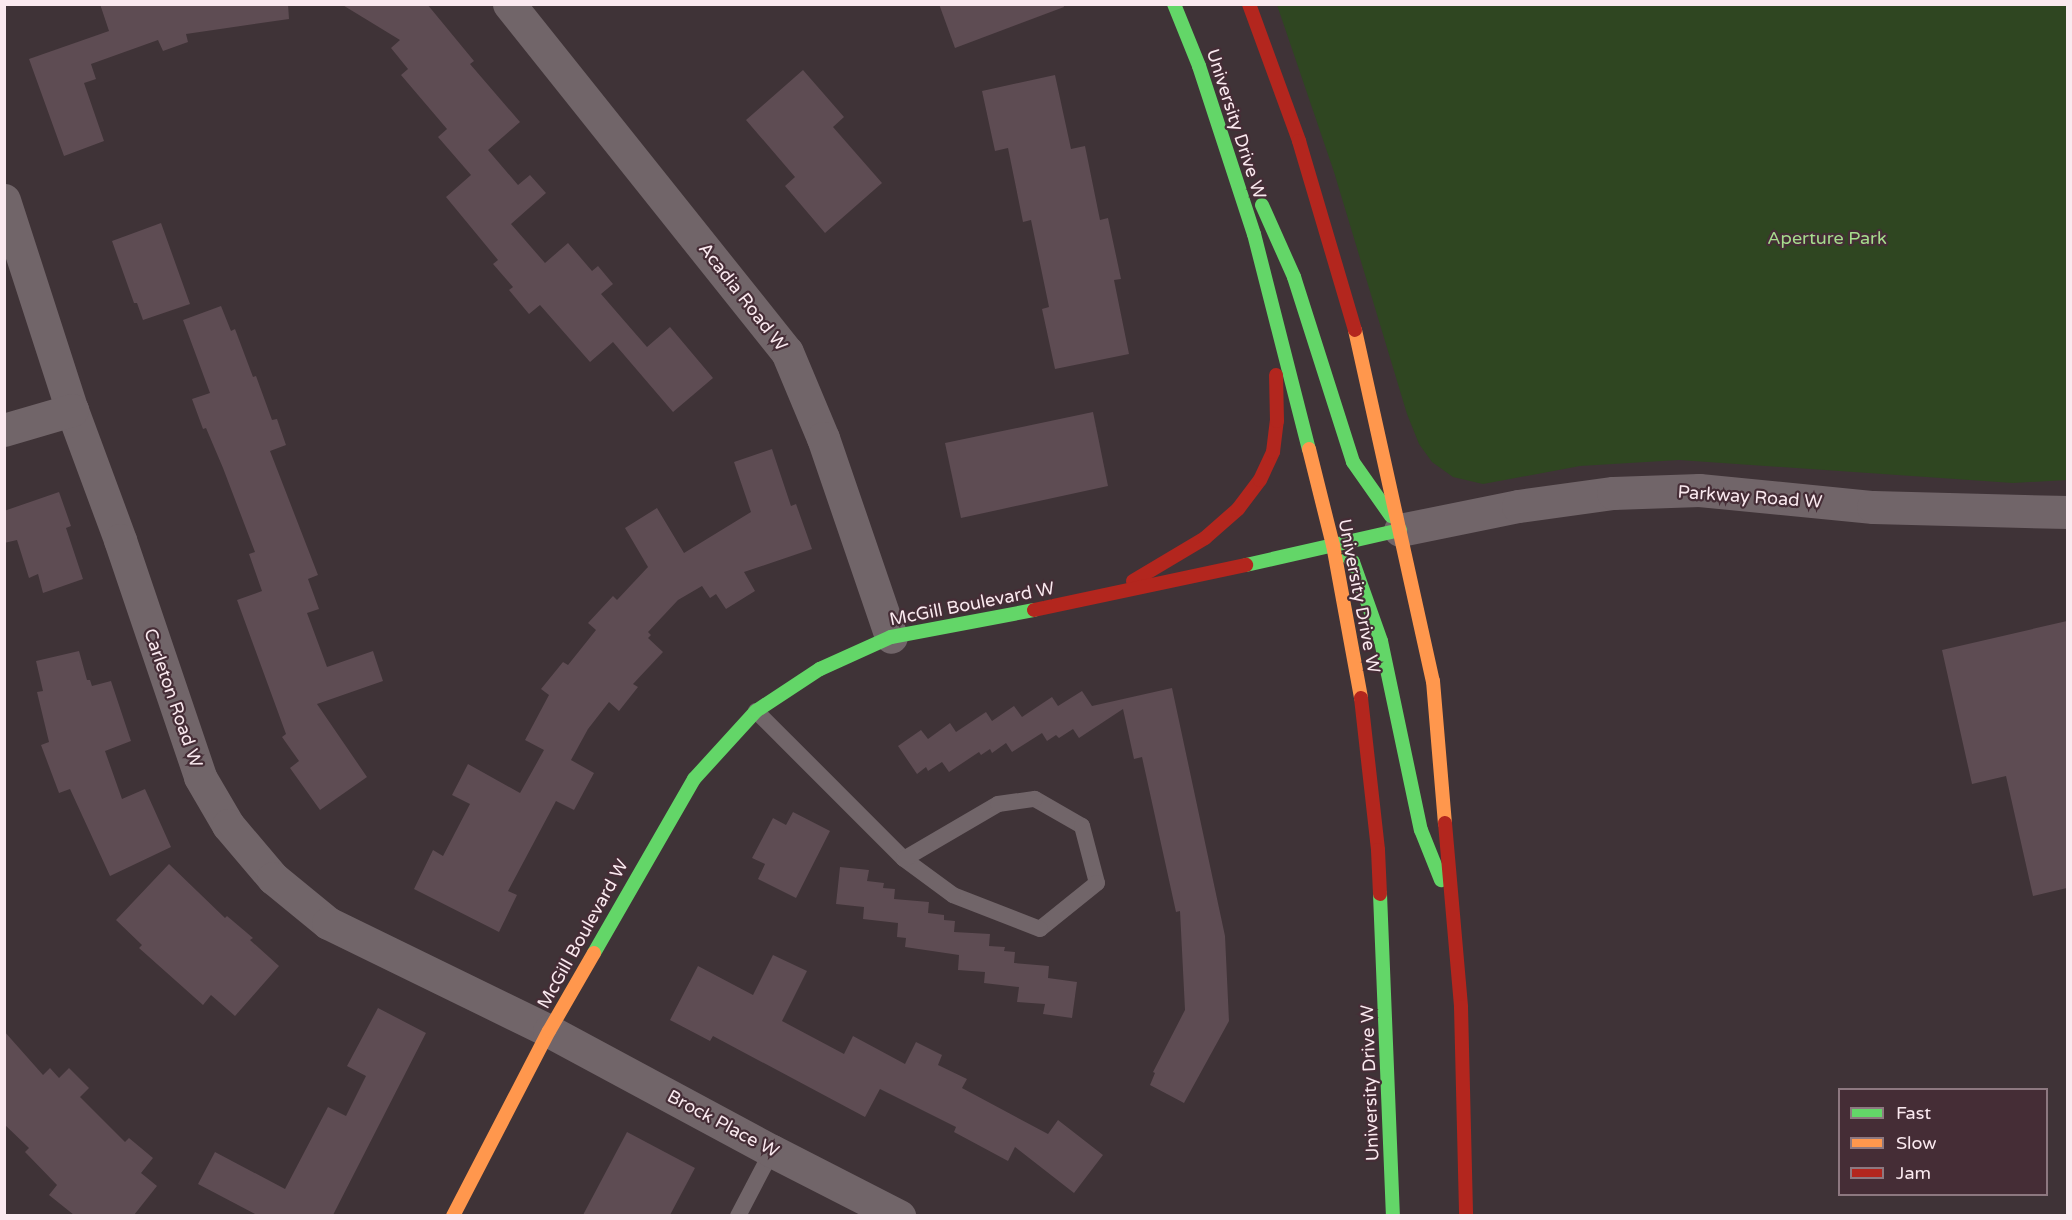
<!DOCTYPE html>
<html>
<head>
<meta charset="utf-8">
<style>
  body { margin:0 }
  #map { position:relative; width:2072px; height:1220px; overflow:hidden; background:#3f3337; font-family:"Varela Round",sans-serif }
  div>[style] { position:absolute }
  .green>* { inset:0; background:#2f4621 }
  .building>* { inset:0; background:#5e4c53 }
  .lane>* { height:16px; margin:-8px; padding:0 8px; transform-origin:8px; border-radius:8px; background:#716569 }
  .street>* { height:33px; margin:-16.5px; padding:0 16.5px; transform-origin:16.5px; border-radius:16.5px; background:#716569 }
  .fast>* { height:14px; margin:-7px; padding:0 7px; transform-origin:7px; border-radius:7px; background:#63d668 }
  .slow>* { height:14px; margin:-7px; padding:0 7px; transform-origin:7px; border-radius:7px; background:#ff974d }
  .jam>* { height:14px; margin:-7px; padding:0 7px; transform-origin:7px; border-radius:7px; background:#b3261e }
  span { translate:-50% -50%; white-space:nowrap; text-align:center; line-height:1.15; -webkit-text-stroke:4.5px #452d36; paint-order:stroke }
  .street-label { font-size:18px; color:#fae9ef }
  .park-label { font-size:18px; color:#a6dc8d }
  .frame { position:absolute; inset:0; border:6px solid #fae9ef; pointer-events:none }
  .legend { position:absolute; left:1838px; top:1088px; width:210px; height:108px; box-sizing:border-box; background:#452d36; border:2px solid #8d7880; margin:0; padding:8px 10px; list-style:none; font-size:18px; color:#fae9ef }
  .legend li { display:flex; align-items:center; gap:12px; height:30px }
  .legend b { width:30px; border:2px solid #8d7880 }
</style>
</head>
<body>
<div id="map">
  <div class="green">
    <div style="clip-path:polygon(1277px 5px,2067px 5px,2067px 480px,2013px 483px,1679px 460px,1580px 466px,1483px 484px,1453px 477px,1432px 462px,1419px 444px,1407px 414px,1334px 172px)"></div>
  </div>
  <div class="building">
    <div style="clip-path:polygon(100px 4px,288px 4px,289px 19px,186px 34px,188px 42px,163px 51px,158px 40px,91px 64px,96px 79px,84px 83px,104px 141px,64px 156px,29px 59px,109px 31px)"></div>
    <div style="clip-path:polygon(341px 4px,427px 4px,474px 61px,470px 64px,520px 122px,488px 150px,518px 185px,530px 175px,546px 193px,511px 224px,545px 263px,568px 243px,592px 271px,598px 266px,613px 284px,601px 294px,647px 347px,670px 327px,713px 378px,673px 412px,613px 342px,590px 362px,540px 305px,529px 314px,509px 290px,513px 287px,493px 264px,498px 260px,446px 197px,471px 175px,438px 137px,447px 129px,401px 75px,408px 69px,391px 48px,400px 40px)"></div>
    <div style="clip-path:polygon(939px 4px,1063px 4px,1064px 7px,955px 48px)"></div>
    <div style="clip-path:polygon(803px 70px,844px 117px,833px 127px,882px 183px,825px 233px,785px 186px,795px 177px,746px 120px)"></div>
    <div style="clip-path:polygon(1055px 75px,1071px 149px,1085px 146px,1100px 220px,1108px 218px,1121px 279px,1114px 280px,1129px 354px,1055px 369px,1042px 309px,1049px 307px,1031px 220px,1023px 222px,1008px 148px,995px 151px,982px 91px)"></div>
    <div style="clip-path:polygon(161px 223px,190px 304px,143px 320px,137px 303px,134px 303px,112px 241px)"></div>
    <div style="clip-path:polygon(221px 306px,231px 331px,235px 329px,253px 377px,256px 376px,272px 420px,277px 419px,286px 445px,270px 451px,318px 575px,308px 579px,319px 609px,307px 613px,327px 667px,373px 651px,383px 681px,317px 704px,367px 777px,320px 810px,290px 768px,299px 761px,282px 737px,286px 734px,237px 600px,262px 591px,249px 554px,255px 552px,223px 468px,206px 428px,203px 429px,192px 399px,210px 393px,183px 320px)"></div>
    <div style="clip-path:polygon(1093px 412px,1108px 486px,961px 518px,945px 443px)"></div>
    <div style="clip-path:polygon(772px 449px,791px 506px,796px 504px,812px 549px,744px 572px,755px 591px,726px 609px,716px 594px,710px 598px,702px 586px,678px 600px,648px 632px,651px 635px,648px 638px,663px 652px,633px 684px,638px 687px,619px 711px,609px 702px,588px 729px,571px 760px,594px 773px,574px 810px,556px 801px,508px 891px,517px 895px,499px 932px,414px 889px,433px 850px,443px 856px,470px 804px,452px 795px,468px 764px,520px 793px,544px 750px,525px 740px,549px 695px,541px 689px,563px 662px,568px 665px,596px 630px,588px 623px,613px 596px,617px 600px,648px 567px,625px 528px,657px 508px,684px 553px,751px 512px,734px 462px)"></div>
    <div style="clip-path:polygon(59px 492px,71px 526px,66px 528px,83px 579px,43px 593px,38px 574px,29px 578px,17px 540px,4px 543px,4px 511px)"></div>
    <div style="clip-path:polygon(2067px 621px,2067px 888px,2033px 896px,2006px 776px,1972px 784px,1942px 650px)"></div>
    <div style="clip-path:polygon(79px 651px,87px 680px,90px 680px,92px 686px,111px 681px,131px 741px,105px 751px,122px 799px,145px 789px,171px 847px,110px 876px,70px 789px,59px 793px,41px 745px,49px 742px,37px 692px,43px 691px,36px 661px)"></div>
    <div style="clip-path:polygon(1172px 688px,1225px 936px,1229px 1021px,1184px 1103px,1150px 1085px,1155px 1073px,1153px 1072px,1185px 1010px,1180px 911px,1176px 912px,1142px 757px,1134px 759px,1123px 709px,1079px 738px,1073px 729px,1059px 738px,1056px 735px,1047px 741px,1042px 733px,1012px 752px,1006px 743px,992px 753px,990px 749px,981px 755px,979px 752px,949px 772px,942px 762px,928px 771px,926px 767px,917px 774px,898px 746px,921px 730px,928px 739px,950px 723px,956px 732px,986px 712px,992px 721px,1014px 706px,1022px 717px,1052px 697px,1058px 706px,1082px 691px,1092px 706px)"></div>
    <div style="clip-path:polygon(793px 812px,830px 831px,796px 898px,758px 879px,765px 864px,752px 858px,773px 818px,786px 825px)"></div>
    <div style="clip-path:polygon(169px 864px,225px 918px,227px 916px,253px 938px,250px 940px,279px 966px,235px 1016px,211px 995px,203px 1005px,139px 948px,142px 945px,116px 920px)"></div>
    <div style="clip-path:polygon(840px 867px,869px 870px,867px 881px,884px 883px,883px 888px,895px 889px,894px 899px,929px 902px,928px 913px,944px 915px,944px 920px,955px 921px,954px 932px,990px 934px,989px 946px,1005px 947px,1004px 951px,1015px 952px,1014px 963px,1049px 966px,1048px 978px,1077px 982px,1072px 1018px,1043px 1014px,1045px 1004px,1017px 1002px,1019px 987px,984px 983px,985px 972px,958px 970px,959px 955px,905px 947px,906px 938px,897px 937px,898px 923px,863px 919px,864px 907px,836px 904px)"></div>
    <div style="clip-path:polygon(773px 955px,807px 971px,782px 1021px,844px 1054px,853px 1036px,905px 1064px,916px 1042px,942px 1055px,938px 1065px,967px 1079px,962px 1088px,1048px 1134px,1058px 1120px,1103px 1155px,1074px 1193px,1015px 1147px,1008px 1161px,954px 1132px,956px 1127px,880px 1089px,865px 1117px,713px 1036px,710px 1041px,670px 1020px,698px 966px,753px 995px)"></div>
    <div style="clip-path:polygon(378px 1008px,426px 1033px,333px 1215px,257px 1215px,198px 1184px,215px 1152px,285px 1189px,328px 1107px,346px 1116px,366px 1076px,347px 1066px)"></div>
    <div style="clip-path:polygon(4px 1031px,43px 1075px,50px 1068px,59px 1078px,69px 1068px,89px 1088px,80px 1097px,125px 1142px,129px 1138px,153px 1158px,141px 1173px,157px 1186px,134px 1215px,74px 1215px,49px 1195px,57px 1185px,25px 1152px,29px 1148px,4px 1124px)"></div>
    <div style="clip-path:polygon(627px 1132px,695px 1168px,670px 1215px,583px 1215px)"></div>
  </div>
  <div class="lane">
    <div style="left:756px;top:711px;width:209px;rotate:45deg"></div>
    <div style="left:1035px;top:799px;width:54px;rotate:29.9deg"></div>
    <div style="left:1082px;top:826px;width:59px;rotate:75.3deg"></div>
    <div style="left:1097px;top:883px;width:73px;rotate:141.1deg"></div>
    <div style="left:1040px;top:929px;width:93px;rotate:-158.7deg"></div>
    <div style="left:953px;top:895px;width:61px;rotate:-143.7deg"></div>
    <div style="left:904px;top:859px;width:109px;rotate:-30.3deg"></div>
    <div style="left:998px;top:804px;width:37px;rotate:-8deg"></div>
    <div style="left:738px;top:1216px;width:73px;rotate:-62.4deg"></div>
  </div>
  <div class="street">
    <div style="left:509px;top:4px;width:445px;rotate:51.4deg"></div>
    <div style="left:787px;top:352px;width:93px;rotate:67.3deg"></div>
    <div style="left:823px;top:438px;width:210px;rotate:71.1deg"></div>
    <div style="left:4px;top:200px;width:221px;rotate:72.1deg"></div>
    <div style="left:72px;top:410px;width:139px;rotate:69.7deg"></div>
    <div style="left:120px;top:540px;width:250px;rotate:71.3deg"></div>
    <div style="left:200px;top:777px;width:56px;rotate:59.7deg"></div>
    <div style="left:228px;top:825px;width:70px;rotate:49.7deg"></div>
    <div style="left:273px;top:878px;width:71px;rotate:39.3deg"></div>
    <div style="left:328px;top:923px;width:246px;rotate:26deg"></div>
    <div style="left:549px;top:1031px;width:253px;rotate:28.3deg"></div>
    <div style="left:772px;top:1151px;width:143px;rotate:27.1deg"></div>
    <div style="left:4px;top:430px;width:71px;rotate:-16.4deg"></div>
    <div style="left:1400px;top:530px;width:120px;rotate:-11.5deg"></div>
    <div style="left:1518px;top:506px;width:96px;rotate:-7.8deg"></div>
    <div style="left:1613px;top:493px;width:86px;rotate:-2deg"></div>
    <div style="left:1699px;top:490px;width:175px;rotate:5.6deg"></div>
    <div style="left:1873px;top:507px;width:195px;rotate:1.5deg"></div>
  </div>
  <div class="fast">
    <div style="left:1174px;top:4px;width:67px;rotate:68deg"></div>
    <div style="left:1199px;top:66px;width:177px;rotate:71.9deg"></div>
    <div style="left:1254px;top:234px;width:222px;rotate:75.7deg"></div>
    <div style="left:1262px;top:205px;width:79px;rotate:66deg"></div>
    <div style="left:1294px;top:277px;width:194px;rotate:72.3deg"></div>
    <div style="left:1353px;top:462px;width:66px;rotate:54.9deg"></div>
    <div style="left:1348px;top:557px;width:7px;rotate:45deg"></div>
    <div style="left:1353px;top:562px;width:84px;rotate:70.5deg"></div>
    <div style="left:1381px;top:641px;width:193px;rotate:78.1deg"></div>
    <div style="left:1421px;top:830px;width:54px;rotate:68.2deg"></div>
    <div style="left:1246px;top:565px;width:158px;rotate:-12.8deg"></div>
    <div style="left:1380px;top:894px;width:322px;rotate:87.7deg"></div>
    <div style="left:594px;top:953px;width:201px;rotate:-60.1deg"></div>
    <div style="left:694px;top:779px;width:92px;rotate:-47.6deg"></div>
    <div style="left:756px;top:711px;width:77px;rotate:-33.3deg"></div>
    <div style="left:820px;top:669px;width:78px;rotate:-24.3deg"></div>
    <div style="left:891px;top:637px;width:146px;rotate:-10.7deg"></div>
  </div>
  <div class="slow">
    <div style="left:1355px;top:330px;width:360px;rotate:77.5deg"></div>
    <div style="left:1433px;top:681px;width:143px;rotate:85.2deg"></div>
    <div style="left:1309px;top:449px;width:99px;rotate:76deg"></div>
    <div style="left:1333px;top:545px;width:156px;rotate:79.6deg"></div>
    <div style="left:453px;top:1216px;width:208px;rotate:-62.6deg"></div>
    <div style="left:549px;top:1031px;width:90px;rotate:-60deg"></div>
  </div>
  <div class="jam">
    <div style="left:1249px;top:4px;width:146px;rotate:69.9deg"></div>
    <div style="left:1299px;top:141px;width:197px;rotate:73.5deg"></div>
    <div style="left:1133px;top:581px;width:84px;rotate:-30.8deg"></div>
    <div style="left:1205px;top:538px;width:44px;rotate:-41.3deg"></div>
    <div style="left:1238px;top:509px;width:36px;rotate:-53deg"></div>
    <div style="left:1260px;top:480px;width:31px;rotate:-65deg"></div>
    <div style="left:1273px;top:452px;width:31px;rotate:-83deg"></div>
    <div style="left:1277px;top:421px;width:46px;rotate:-91.2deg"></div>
    <div style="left:1034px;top:610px;width:217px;rotate:-12deg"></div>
    <div style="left:1361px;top:698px;width:153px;rotate:83.6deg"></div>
    <div style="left:1378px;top:850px;width:44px;rotate:87.4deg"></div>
    <div style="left:1445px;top:823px;width:185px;rotate:85deg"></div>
    <div style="left:1461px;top:1007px;width:209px;rotate:88.6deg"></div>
  </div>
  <div class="street-label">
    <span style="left:1236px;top:124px;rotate:72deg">University Drive W</span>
    <span style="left:743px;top:297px;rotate:52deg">Acadia Road W</span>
    <span style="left:1750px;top:497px;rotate:4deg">Parkway Road W</span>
    <span style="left:1359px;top:596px;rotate:79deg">University Drive W</span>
    <span style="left:972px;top:604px;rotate:-11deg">McGill Boulevard W</span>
    <span style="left:173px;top:698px;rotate:71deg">Carleton Road W</span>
    <span style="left:583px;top:934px;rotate:-61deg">McGill Boulevard W</span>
    <span style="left:1370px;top:1083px;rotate:-92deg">University Drive W</span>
    <span style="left:723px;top:1124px;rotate:28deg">Brock Place W</span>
  </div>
  <div class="park-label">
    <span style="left:1827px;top:238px">Aperture Park</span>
  </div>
  <div class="frame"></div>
  <ul class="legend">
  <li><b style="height:8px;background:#63d668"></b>Fast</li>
  <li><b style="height:8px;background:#ff974d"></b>Slow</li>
  <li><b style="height:8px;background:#b3261e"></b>Jam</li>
  </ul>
</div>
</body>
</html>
